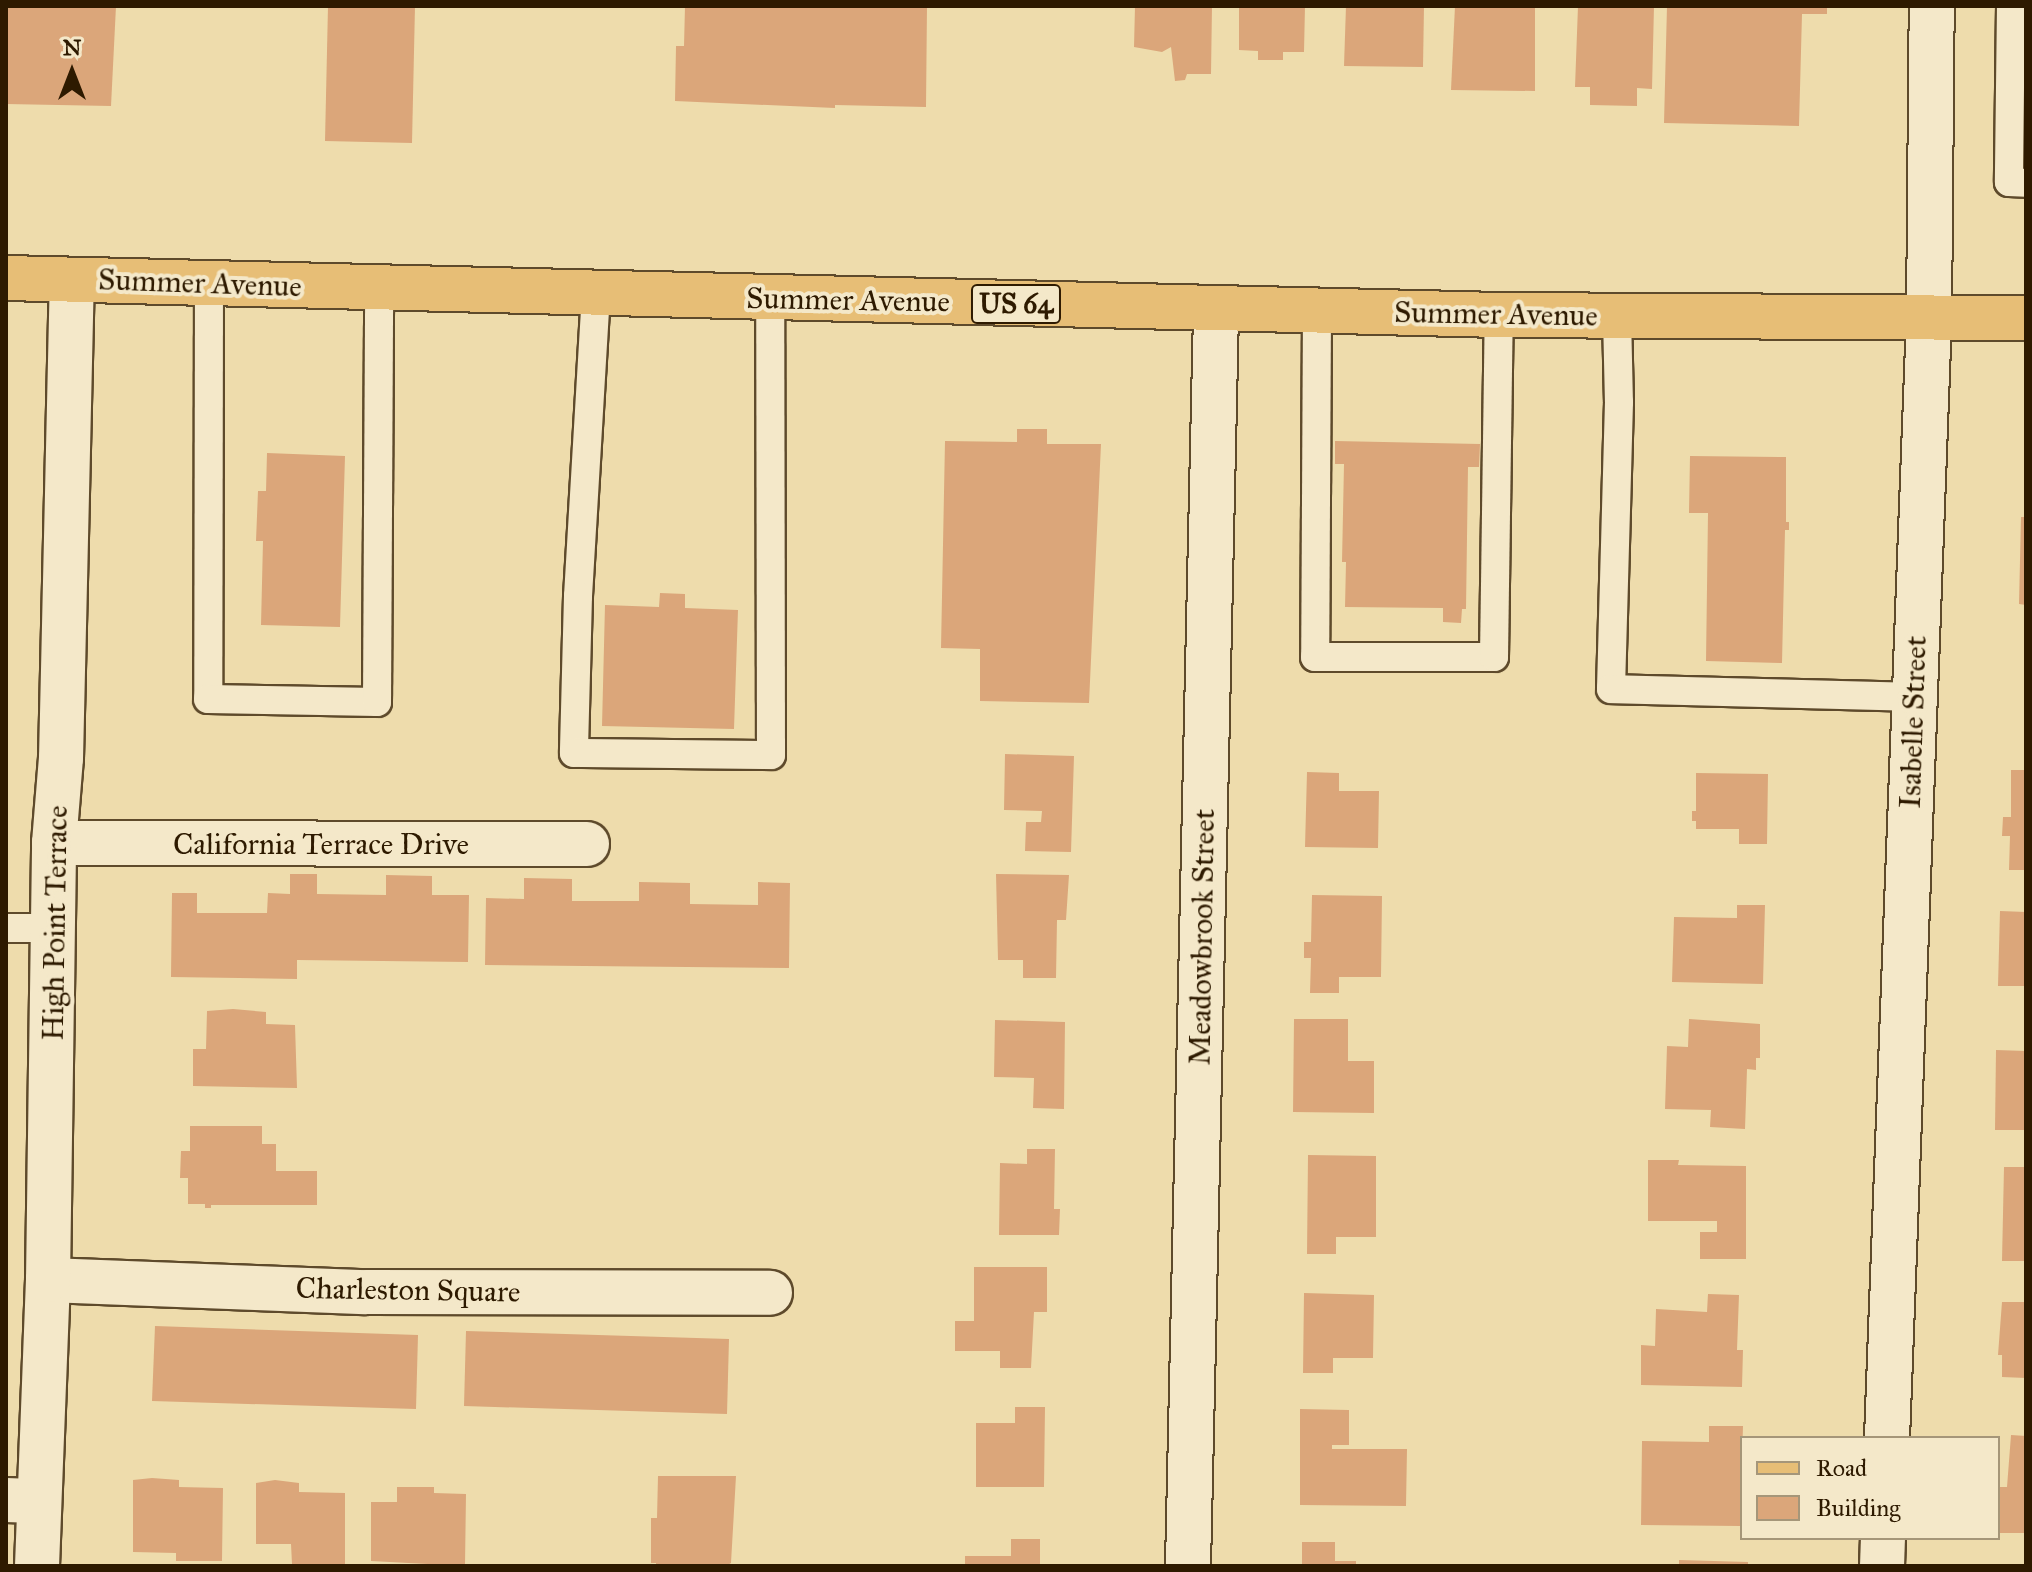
<!DOCTYPE html>
<html>
<head>
<meta charset="utf-8">
<style>
  body { margin:0 }
  #map { position:relative; width:2032px; height:1572px; overflow:hidden; background:#eedcac; font-family:"IM FELL Great Primer",serif }
  div>[style] { position:absolute }
  .building>* { inset:0; background:#dba67a }
  .roads { filter:drop-shadow(2px 0 #5e4a2b) drop-shadow(-2px 0 #5e4a2b) drop-shadow(0 2px #5e4a2b) drop-shadow(0 -2px #5e4a2b) }
  .lane>* { height:28px; margin:-14px; padding:0 14px; transform-origin:14px; border-radius:14px; background:#f4e8c9 }
  .street>* { height:44px; margin:-22px; padding:0 22px; transform-origin:22px; border-radius:22px; background:#f4e8c9 }
  .secondary>* { height:44px; margin:-22px; padding:0 22px; transform-origin:22px; border-radius:22px; background:#f4e8c9 }
  .primary>* { height:44px; margin:-22px; padding:0 22px; transform-origin:22px; border-radius:22px; background:#e7be76 }
  span { translate:-50% -50%; white-space:nowrap; text-align:center; line-height:1.15; -webkit-text-stroke:8px #f4e8c9; paint-order:stroke }
  .shield-label span { padding:2px 6px; background:#f4e8c9; border:2px solid; border-radius:6px; -webkit-text-stroke-width:0 }
  .shield-label { font-size:28px; color:#2e1a00; font-weight:700 }
  .street-label { font-size:30px; color:#2e1a00 }
  .frame { position:absolute; inset:0; border:8px solid #2e1a00; pointer-events:none }
  .legend { position:absolute; left:1740px; top:1436px; width:260px; height:104px; box-sizing:border-box; background:#f4e8c9; border:2px solid #a59679; margin:0; padding:10px 14px; list-style:none; font-size:24px; color:#2e1a00 }
  .legend li { display:flex; align-items:center; gap:16px; height:40px }
  .legend b { width:40px; border:2px solid #a59679 }
  .north { position:absolute; left:32px; top:32px; width:80px; height:80px; -webkit-text-stroke:6px #f4e8c9; paint-order:stroke; rotate:0deg; font-size:22px; font-weight:700; line-height:32px; text-align:center; color:#2e1a00 }
  .north::after { content:''; display:block; margin:auto; width:28px; height:36px; background:#2e1a00; clip-path:polygon(50% 0,100% 100%,50% 72%,0 100%) }
</style>
</head>
<body>
<div id="map">
  <div class="building">
    <div style="clip-path:polygon(6px 6px,116px 6px,111px 106px,6px 104px)"></div>
    <div style="clip-path:polygon(328px 6px,415px 6px,412px 143px,325px 141px)"></div>
    <div style="clip-path:polygon(685px 6px,927px 6px,926px 107px,835px 105px,835px 108px,675px 101px,676px 46px,684px 46px)"></div>
    <div style="clip-path:polygon(1135px 6px,1212px 6px,1211px 74px,1187px 74px,1185px 80px,1175px 81px,1171px 47px,1162px 52px,1134px 47px)"></div>
    <div style="clip-path:polygon(1239px 6px,1305px 6px,1304px 52px,1283px 52px,1283px 60px,1258px 60px,1258px 51px,1239px 50px)"></div>
    <div style="clip-path:polygon(1346px 6px,1424px 6px,1423px 67px,1344px 66px)"></div>
    <div style="clip-path:polygon(1455px 6px,1535px 6px,1535px 91px,1451px 90px)"></div>
    <div style="clip-path:polygon(1578px 6px,1654px 6px,1652px 89px,1637px 88px,1637px 106px,1590px 105px,1590px 87px,1575px 87px)"></div>
    <div style="clip-path:polygon(1667px 6px,1827px 6px,1827px 14px,1802px 14px,1799px 126px,1664px 123px)"></div>
    <div style="clip-path:polygon(1017px 429px,1047px 429px,1047px 444px,1101px 444px,1089px 703px,980px 701px,980px 649px,941px 648px,945px 441px,1017px 442px)"></div>
    <div style="clip-path:polygon(1335px 441px,1480px 444px,1479px 467px,1468px 467px,1466px 609px,1462px 609px,1461px 623px,1443px 622px,1443px 608px,1345px 607px,1346px 562px,1342px 562px,1344px 464px,1335px 464px)"></div>
    <div style="clip-path:polygon(267px 453px,345px 456px,340px 627px,261px 625px,263px 541px,256px 541px,258px 491px,266px 491px)"></div>
    <div style="clip-path:polygon(1690px 456px,1786px 457px,1786px 522px,1789px 522px,1789px 530px,1785px 530px,1782px 663px,1706px 661px,1708px 513px,1689px 513px)"></div>
    <div style="clip-path:polygon(2021px 517px,2026px 517px,2026px 605px,2019px 604px)"></div>
    <div style="clip-path:polygon(660px 593px,685px 594px,685px 608px,738px 610px,734px 729px,602px 726px,605px 605px,659px 607px)"></div>
    <div style="clip-path:polygon(1005px 754px,1074px 756px,1071px 852px,1025px 851px,1026px 822px,1041px 822px,1042px 811px,1004px 810px)"></div>
    <div style="clip-path:polygon(2011px 770px,2026px 770px,2026px 870px,2009px 870px,2010px 836px,2002px 836px,2003px 817px,2011px 817px)"></div>
    <div style="clip-path:polygon(1307px 772px,1339px 773px,1339px 791px,1379px 791px,1378px 848px,1305px 847px)"></div>
    <div style="clip-path:polygon(1696px 773px,1768px 774px,1767px 844px,1739px 844px,1739px 829px,1696px 829px,1696px 821px,1692px 821px,1692px 811px,1696px 811px)"></div>
    <div style="clip-path:polygon(290px 874px,317px 874px,317px 894px,386px 895px,386px 875px,432px 876px,432px 895px,469px 895px,468px 962px,297px 960px,297px 979px,171px 977px,172px 893px,197px 893px,197px 913px,267px 913px,268px 893px,290px 894px)"></div>
    <div style="clip-path:polygon(996px 874px,1069px 875px,1066px 920px,1057px 920px,1056px 978px,1023px 978px,1023px 960px,998px 960px)"></div>
    <div style="clip-path:polygon(524px 878px,572px 879px,572px 901px,639px 901px,639px 882px,690px 883px,690px 904px,758px 905px,758px 882px,790px 883px,789px 968px,485px 965px,486px 898px,524px 899px)"></div>
    <div style="clip-path:polygon(1312px 895px,1382px 896px,1381px 977px,1339px 977px,1339px 993px,1310px 993px,1311px 958px,1304px 958px,1304px 942px,1311px 942px)"></div>
    <div style="clip-path:polygon(1737px 905px,1765px 905px,1763px 984px,1672px 982px,1674px 917px,1737px 918px)"></div>
    <div style="clip-path:polygon(2000px 911px,2026px 912px,2026px 986px,1998px 986px)"></div>
    <div style="clip-path:polygon(233px 1009px,266px 1012px,266px 1024px,295px 1025px,297px 1088px,193px 1086px,193px 1049px,206px 1049px,207px 1011px)"></div>
    <div style="clip-path:polygon(1294px 1019px,1348px 1019px,1348px 1061px,1374px 1061px,1374px 1113px,1293px 1112px)"></div>
    <div style="clip-path:polygon(1689px 1019px,1760px 1024px,1760px 1058px,1756px 1058px,1756px 1070px,1747px 1069px,1745px 1129px,1710px 1127px,1711px 1110px,1665px 1109px,1667px 1046px,1688px 1047px)"></div>
    <div style="clip-path:polygon(995px 1020px,1065px 1022px,1064px 1109px,1033px 1108px,1034px 1078px,994px 1077px)"></div>
    <div style="clip-path:polygon(1996px 1050px,2026px 1051px,2024px 1130px,1995px 1130px)"></div>
    <div style="clip-path:polygon(190px 1126px,262px 1126px,262px 1144px,276px 1144px,276px 1171px,317px 1171px,317px 1205px,211px 1205px,211px 1208px,205px 1208px,205px 1204px,188px 1204px,188px 1178px,180px 1178px,181px 1151px,190px 1151px)"></div>
    <div style="clip-path:polygon(1027px 1149px,1055px 1149px,1054px 1209px,1060px 1209px,1059px 1235px,999px 1235px,1000px 1163px,1027px 1164px)"></div>
    <div style="clip-path:polygon(1308px 1155px,1376px 1156px,1376px 1237px,1336px 1237px,1336px 1254px,1307px 1254px)"></div>
    <div style="clip-path:polygon(1648px 1160px,1679px 1160px,1678px 1165px,1746px 1166px,1746px 1259px,1700px 1259px,1700px 1232px,1717px 1232px,1717px 1221px,1648px 1221px)"></div>
    <div style="clip-path:polygon(2004px 1167px,2026px 1167px,2026px 1261px,2002px 1261px)"></div>
    <div style="clip-path:polygon(974px 1267px,1047px 1267px,1047px 1312px,1034px 1312px,1031px 1368px,1000px 1368px,1000px 1351px,955px 1351px,955px 1321px,974px 1321px)"></div>
    <div style="clip-path:polygon(1304px 1293px,1374px 1295px,1373px 1358px,1333px 1358px,1333px 1373px,1303px 1373px)"></div>
    <div style="clip-path:polygon(1708px 1294px,1739px 1295px,1737px 1350px,1743px 1350px,1742px 1387px,1641px 1385px,1641px 1345px,1655px 1346px,1656px 1309px,1707px 1312px)"></div>
    <div style="clip-path:polygon(2002px 1302px,2026px 1302px,2026px 1378px,2002px 1377px,2002px 1355px,1998px 1355px)"></div>
    <div style="clip-path:polygon(155px 1326px,418px 1335px,416px 1409px,152px 1401px)"></div>
    <div style="clip-path:polygon(466px 1331px,729px 1339px,727px 1414px,464px 1406px)"></div>
    <div style="clip-path:polygon(1015px 1407px,1045px 1407px,1044px 1487px,976px 1487px,976px 1423px,1015px 1423px)"></div>
    <div style="clip-path:polygon(1300px 1409px,1349px 1410px,1349px 1445px,1332px 1445px,1332px 1449px,1407px 1449px,1406px 1506px,1300px 1505px)"></div>
    <div style="clip-path:polygon(1709px 1426px,1743px 1426px,1740px 1526px,1641px 1525px,1642px 1441px,1709px 1442px)"></div>
    <div style="clip-path:polygon(2011px 1435px,2026px 1436px,2026px 1533px,1998px 1533px,1998px 1487px,2007px 1487px)"></div>
    <div style="clip-path:polygon(658px 1476px,736px 1476px,731px 1563px,726px 1566px,656px 1566px,656px 1563px,651px 1563px,651px 1518px,657px 1518px)"></div>
    <div style="clip-path:polygon(152px 1478px,179px 1480px,179px 1487px,223px 1488px,222px 1561px,176px 1561px,176px 1553px,133px 1552px,133px 1480px)"></div>
    <div style="clip-path:polygon(275px 1480px,299px 1483px,299px 1492px,345px 1493px,345px 1564px,292px 1564px,291px 1544px,256px 1544px,256px 1483px)"></div>
    <div style="clip-path:polygon(397px 1487px,434px 1487px,434px 1493px,466px 1494px,465px 1566px,371px 1561px,371px 1502px,397px 1502px)"></div>
    <div style="clip-path:polygon(1011px 1539px,1040px 1539px,1040px 1566px,965px 1566px,965px 1556px,1011px 1556px)"></div>
    <div style="clip-path:polygon(1302px 1542px,1335px 1542px,1335px 1561px,1356px 1561px,1356px 1566px,1302px 1566px)"></div>
    <div style="clip-path:polygon(1679px 1560px,1748px 1562px,1748px 1566px,1679px 1566px)"></div>
  </div>
  <div class="roads">
    <div class="lane">
      <div style="left:2011px;top:6px;width:176px;rotate:90.7deg"></div>
      <div style="left:2009px;top:182px;width:17px;rotate:3deg"></div>
      <div style="left:209px;top:283px;width:416px;rotate:90.1deg"></div>
      <div style="left:208px;top:699px;width:169px;rotate:1deg"></div>
      <div style="left:377px;top:702px;width:414px;rotate:-89.7deg"></div>
      <div style="left:596px;top:293px;width:304px;rotate:93.4deg"></div>
      <div style="left:578px;top:596px;width:157px;rotate:91.5deg"></div>
      <div style="left:574px;top:753px;width:197px;rotate:0.6deg"></div>
      <div style="left:771px;top:755px;width:456px;rotate:-90.1deg"></div>
      <div style="left:1317px;top:311px;width:346px;rotate:90.3deg"></div>
      <div style="left:1315px;top:657px;width:179px"></div>
      <div style="left:1494px;top:657px;width:342px;rotate:-89.2deg"></div>
      <div style="left:1617px;top:316px;width:86px;rotate:88.7deg"></div>
      <div style="left:1619px;top:402px;width:287px;rotate:91.6deg"></div>
      <div style="left:1611px;top:689px;width:303px;rotate:1.5deg"></div>
      <div style="left:6px;top:928px;width:48px"></div>
    </div>
    <div class="street">
      <div style="left:54px;top:843px;width:533px;rotate:0.11deg"></div>
      <div style="left:48px;top:1280px;width:318px;rotate:2.2deg"></div>
      <div style="left:366px;top:1292px;width:404px;rotate:0.1deg"></div>
      <div style="left:1887px;top:1438px;width:1120px;rotate:-87.85deg"></div>
      <div style="left:1929px;top:319px;width:313px;rotate:-89.5deg"></div>
      <div style="left:6px;top:1500px;width:32px;rotate:2deg"></div>
      <div style="left:1188px;top:1566px;width:1258px;rotate:-88.72deg"></div>
      <div style="left:1882px;top:1566px;width:28px;rotate:-88deg"></div>
    </div>
    <div class="secondary">
      <div style="left:37px;top:1566px;width:286px;rotate:-87.8deg"></div>
      <div style="left:48px;top:1280px;width:437px;rotate:-89.2deg"></div>
      <div style="left:54px;top:843px;width:85px;rotate:-85.3deg"></div>
      <div style="left:61px;top:758px;width:478px;rotate:-88.7deg"></div>
    </div>
    <div class="primary">
      <div style="left:6px;top:278px;width:1493px;rotate:1.42deg"></div>
      <div style="left:1499px;top:315px;width:527px;rotate:0.33deg"></div>
    </div>
  </div>
  <div class="shield-label">
    <span style="left:1016px;top:304px">US 64</span>
  </div>
  <div class="street-label">
    <span style="left:200px;top:283px;rotate:2deg">Summer Avenue</span>
    <span style="left:848px;top:300px;rotate:1deg">Summer Avenue</span>
    <span style="left:1496px;top:314px;rotate:1deg">Summer Avenue</span>
    <span style="left:1913px;top:722px;rotate:-88deg">Isabelle Street</span>
    <span style="left:321px;top:844px">California Terrace Drive</span>
    <span style="left:55px;top:923px;rotate:-89deg">High Point Terrace</span>
    <span style="left:1202px;top:937px;rotate:-89deg">Meadowbrook Street</span>
    <span style="left:408px;top:1290px;rotate:1deg">Charleston Square</span>
  </div>
  <div class="frame"></div>
  <ul class="legend">
  <li><b style="height:10px;background:#e7be76"></b>Road</li>
  <li><b style="height:22px;background:#dba67a"></b>Building</li>
  </ul>
  <div class="north">N</div>
</div>
</body>
</html>
